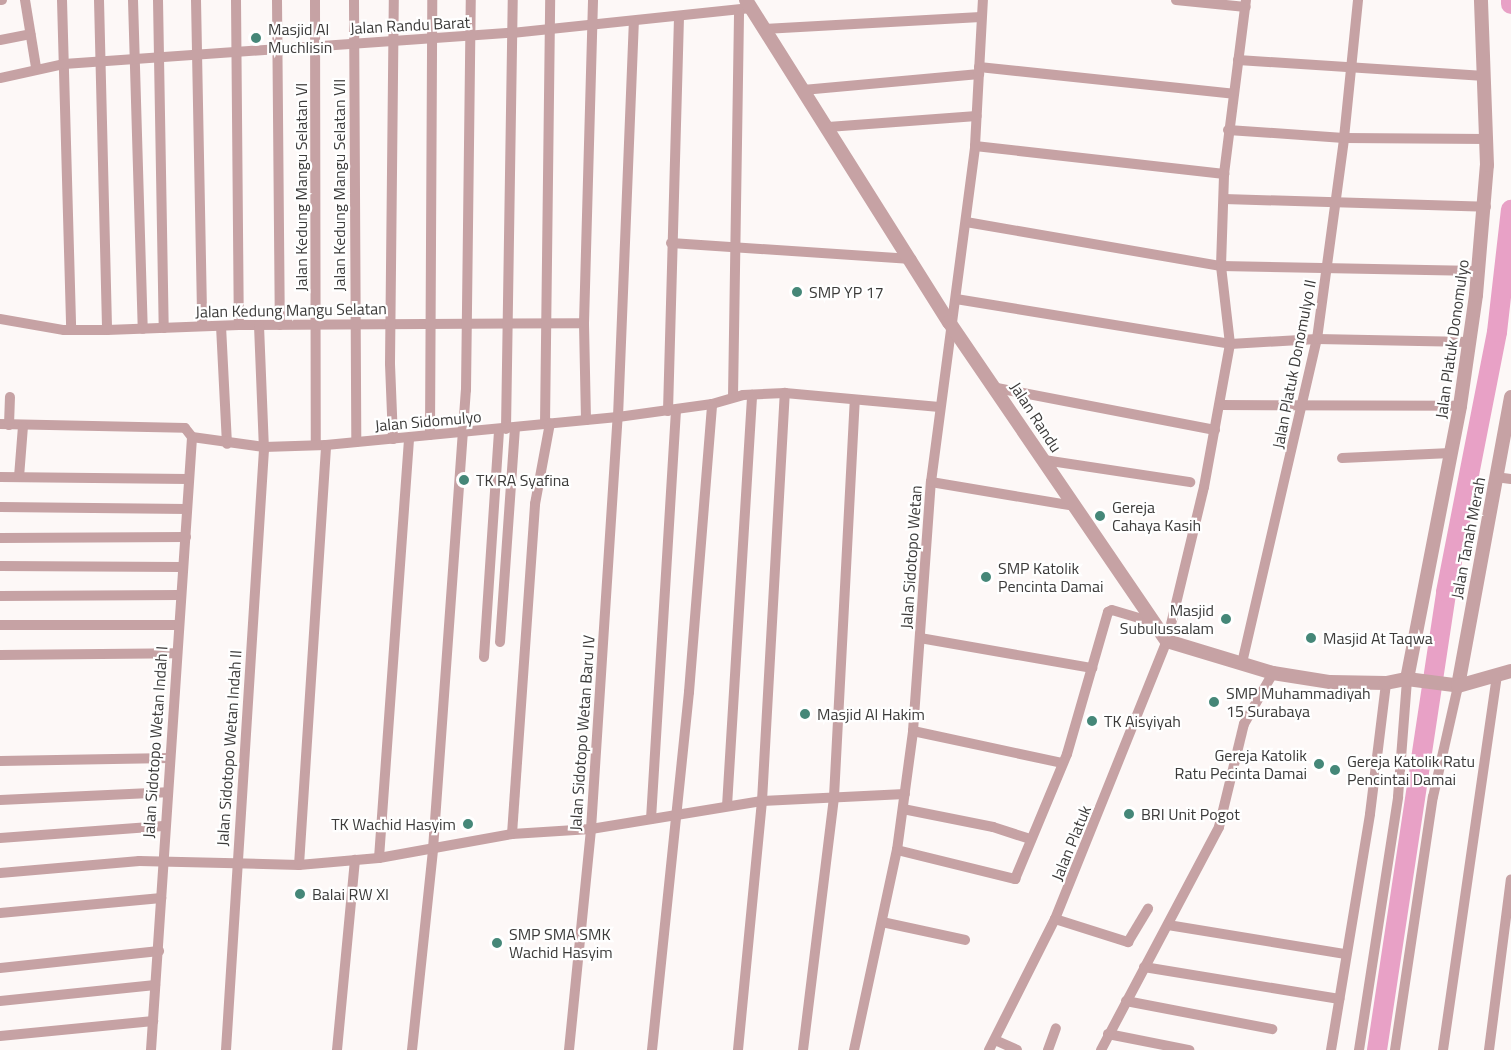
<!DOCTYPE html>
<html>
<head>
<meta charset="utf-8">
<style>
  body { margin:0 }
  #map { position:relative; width:1511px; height:1050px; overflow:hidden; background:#fdf8f7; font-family:"Titillium Web",sans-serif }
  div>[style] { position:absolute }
  .river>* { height:20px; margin:-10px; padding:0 10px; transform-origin:10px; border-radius:10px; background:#e8a1c6 }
  .minor>* { height:10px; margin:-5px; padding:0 5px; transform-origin:5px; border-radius:5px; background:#c6a2a4 }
  .tertiary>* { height:14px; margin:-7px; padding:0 7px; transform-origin:7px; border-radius:7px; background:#c6a2a4 }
  .dots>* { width:16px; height:16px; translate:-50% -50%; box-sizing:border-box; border:3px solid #fff; border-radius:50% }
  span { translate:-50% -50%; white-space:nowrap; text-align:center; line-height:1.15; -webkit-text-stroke:4.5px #fff; paint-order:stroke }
  .street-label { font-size:16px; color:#3c3b3a }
  .poi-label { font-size:16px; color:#3c3b3a }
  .left { translate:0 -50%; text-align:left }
  .right { translate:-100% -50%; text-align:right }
</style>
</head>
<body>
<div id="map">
  <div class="river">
    <div style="left:1511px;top:0;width:4px;rotate:90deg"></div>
    <div style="left:1377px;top:1050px;width:463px;rotate:-81.4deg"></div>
    <div style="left:1446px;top:592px;width:265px;rotate:-78.9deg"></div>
    <div style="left:1497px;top:332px;width:123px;rotate:-83.5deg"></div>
  </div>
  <div class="minor">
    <div style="left:0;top:0;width:2px"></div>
    <div style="left:25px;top:0;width:68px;rotate:80.7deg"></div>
    <div style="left:62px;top:0;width:330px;rotate:88.4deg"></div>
    <div style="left:99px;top:0;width:330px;rotate:88.6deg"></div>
    <div style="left:133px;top:0;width:329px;rotate:88.3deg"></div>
    <div style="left:158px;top:0;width:328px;rotate:89deg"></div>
    <div style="left:196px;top:0;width:326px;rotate:88.9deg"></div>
    <div style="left:236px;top:0;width:325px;rotate:89.5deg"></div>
    <div style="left:277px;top:0;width:325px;rotate:89.5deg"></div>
    <div style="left:315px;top:0;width:445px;rotate:89.9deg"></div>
    <div style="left:354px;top:0;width:442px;rotate:89.7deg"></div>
    <div style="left:1176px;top:0;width:70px;rotate:5.7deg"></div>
    <div style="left:764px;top:29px;width:217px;rotate:-3.2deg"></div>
    <div style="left:0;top:40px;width:31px;rotate:-11deg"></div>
    <div style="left:1238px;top:60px;width:247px;rotate:3.7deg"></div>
    <div style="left:979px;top:67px;width:256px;rotate:6deg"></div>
    <div style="left:0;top:78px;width:66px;rotate:-12.3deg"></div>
    <div style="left:64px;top:64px;width:449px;rotate:-4deg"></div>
    <div style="left:512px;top:33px;width:240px;rotate:-6deg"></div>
    <div style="left:803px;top:90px;width:177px;rotate:-5.2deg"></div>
    <div style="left:828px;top:127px;width:149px;rotate:-4.2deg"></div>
    <div style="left:1228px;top:130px;width:116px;rotate:3.9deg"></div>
    <div style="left:1344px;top:138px;width:143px;rotate:0.4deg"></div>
    <div style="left:975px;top:146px;width:251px;rotate:6.4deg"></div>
    <div style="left:1224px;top:199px;width:262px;rotate:1.7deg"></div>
    <div style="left:966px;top:222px;width:259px;rotate:9.8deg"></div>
    <div style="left:1221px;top:266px;width:257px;rotate:1.1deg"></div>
    <div style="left:671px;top:243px;width:241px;rotate:3.8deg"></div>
    <div style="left:956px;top:299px;width:278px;rotate:9.3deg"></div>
    <div style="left:1230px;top:344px;width:87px;rotate:-3.3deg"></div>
    <div style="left:1317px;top:339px;width:153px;rotate:1.1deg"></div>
    <div style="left:0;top:319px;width:65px;rotate:9.8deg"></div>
    <div style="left:64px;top:330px;width:43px"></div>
    <div style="left:107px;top:330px;width:132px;rotate:-2.2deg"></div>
    <div style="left:239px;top:325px;width:345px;rotate:-0.3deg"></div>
    <div style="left:221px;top:326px;width:118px;rotate:87.1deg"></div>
    <div style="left:997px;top:388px;width:222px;rotate:10.9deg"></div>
    <div style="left:733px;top:397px;width:387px;rotate:-89.1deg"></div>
    <div style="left:1220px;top:405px;width:240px;rotate:0.2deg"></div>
    <div style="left:668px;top:411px;width:393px;rotate:-88.4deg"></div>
    <div style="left:586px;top:420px;width:97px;rotate:-91.2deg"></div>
    <div style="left:584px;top:323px;width:323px;rotate:-88.4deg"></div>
    <div style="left:0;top:424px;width:185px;rotate:1.2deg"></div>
    <div style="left:185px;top:428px;width:11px;rotate:52deg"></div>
    <div style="left:545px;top:424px;width:424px;rotate:-89.3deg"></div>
    <div style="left:9px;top:425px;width:28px;rotate:-88deg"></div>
    <div style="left:506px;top:429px;width:429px;rotate:-89.1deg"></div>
    <div style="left:430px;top:435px;width:435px;rotate:-89.7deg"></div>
    <div style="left:192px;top:437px;width:73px;rotate:7.9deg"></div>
    <div style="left:264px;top:447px;width:62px;rotate:-1.8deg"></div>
    <div style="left:326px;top:445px;width:293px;rotate:-5.5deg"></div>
    <div style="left:618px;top:417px;width:95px;rotate:-7.9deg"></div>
    <div style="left:712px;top:404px;width:32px;rotate:-16deg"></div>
    <div style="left:743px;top:395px;width:42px;rotate:-2.7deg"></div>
    <div style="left:785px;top:393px;width:155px;rotate:5.2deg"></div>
    <div style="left:393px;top:439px;width:76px;rotate:-92.3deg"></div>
    <div style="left:390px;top:363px;width:363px;rotate:-89.4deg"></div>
    <div style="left:1342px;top:458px;width:109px;rotate:-2.6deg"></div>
    <div style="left:1044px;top:460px;width:148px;rotate:8.6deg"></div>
    <div style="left:0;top:477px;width:188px;rotate:0.6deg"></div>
    <div style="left:19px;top:477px;width:51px;rotate:-85.5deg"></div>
    <div style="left:1496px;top:477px;width:15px;rotate:8deg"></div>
    <div style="left:931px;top:482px;width:145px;rotate:9.5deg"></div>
    <div style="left:0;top:507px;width:187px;rotate:0.6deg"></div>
    <div style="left:0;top:538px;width:186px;rotate:-0.3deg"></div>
    <div style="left:0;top:566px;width:182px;rotate:0.3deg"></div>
    <div style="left:0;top:596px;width:180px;rotate:-0.3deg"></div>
    <div style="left:0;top:625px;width:178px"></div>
    <div style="left:920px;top:638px;width:175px;rotate:9.9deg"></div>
    <div style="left:500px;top:642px;width:215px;rotate:-86deg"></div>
    <div style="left:0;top:655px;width:177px;rotate:-0.6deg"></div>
    <div style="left:484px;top:657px;width:228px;rotate:-86.2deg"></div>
    <div style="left:1242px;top:663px;width:333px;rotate:-77deg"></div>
    <div style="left:1317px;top:339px;width:203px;rotate:-82.3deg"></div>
    <div style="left:1344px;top:138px;width:139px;rotate:-84.2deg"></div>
    <div style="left:913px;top:731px;width:152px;rotate:12.1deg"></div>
    <div style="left:0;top:761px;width:170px;rotate:-1deg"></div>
    <div style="left:0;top:800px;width:167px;rotate:-2.7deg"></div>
    <div style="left:727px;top:806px;width:412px;rotate:-86.5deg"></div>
    <div style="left:903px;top:809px;width:92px;rotate:11.3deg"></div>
    <div style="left:993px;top:827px;width:40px;rotate:18deg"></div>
    <div style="left:651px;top:819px;width:410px;rotate:-86.5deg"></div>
    <div style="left:512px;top:834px;width:331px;rotate:-86deg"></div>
    <div style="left:535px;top:504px;width:82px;rotate:-79.5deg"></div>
    <div style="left:0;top:838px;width:164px;rotate:-4.2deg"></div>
    <div style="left:897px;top:850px;width:122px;rotate:13.8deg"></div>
    <div style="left:1015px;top:879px;width:135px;rotate:-67.4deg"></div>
    <div style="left:1067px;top:754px;width:148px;rotate:-73.9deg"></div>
    <div style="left:1108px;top:612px;width:4px;rotate:-27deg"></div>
    <div style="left:1112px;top:610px;width:42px;rotate:16.7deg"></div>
    <div style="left:379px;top:858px;width:421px;rotate:-85.9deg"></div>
    <div style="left:299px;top:865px;width:421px;rotate:-86.3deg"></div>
    <div style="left:0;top:873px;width:140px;rotate:-4.9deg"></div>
    <div style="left:139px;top:861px;width:160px;rotate:1.4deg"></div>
    <div style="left:299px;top:865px;width:80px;rotate:-5deg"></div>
    <div style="left:379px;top:858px;width:135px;rotate:-10.2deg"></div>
    <div style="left:512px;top:834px;width:79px;rotate:-3.6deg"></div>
    <div style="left:591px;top:829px;width:173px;rotate:-9.3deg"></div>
    <div style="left:762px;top:801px;width:143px;rotate:-2.8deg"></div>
    <div style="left:0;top:913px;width:162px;rotate:-5.3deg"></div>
    <div style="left:1055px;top:919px;width:77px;rotate:17.5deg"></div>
    <div style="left:1128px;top:942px;width:39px;rotate:-59deg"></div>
    <div style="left:882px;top:922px;width:85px;rotate:12.2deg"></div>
    <div style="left:1168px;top:925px;width:180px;rotate:9.3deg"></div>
    <div style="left:1144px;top:967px;width:198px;rotate:9.3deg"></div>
    <div style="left:0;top:968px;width:160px;rotate:-6.1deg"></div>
    <div style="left:0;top:1001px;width:156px;rotate:-5.9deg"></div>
    <div style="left:1126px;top:1001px;width:149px;rotate:10.9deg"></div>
    <div style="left:1108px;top:1034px;width:83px;rotate:11.2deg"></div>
    <div style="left:0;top:1036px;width:154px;rotate:-5.6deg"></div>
    <div style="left:995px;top:1040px;width:24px;rotate:24deg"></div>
    <div style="left:151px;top:1050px;width:614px;rotate:-86.17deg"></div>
    <div style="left:226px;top:1050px;width:601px;rotate:-86.38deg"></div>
    <div style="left:264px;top:450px;width:125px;rotate:-92.3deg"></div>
    <div style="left:337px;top:1050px;width:191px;rotate:-84.6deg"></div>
    <div style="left:412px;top:1050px;width:202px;rotate:-84deg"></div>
    <div style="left:433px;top:849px;width:460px;rotate:-85.9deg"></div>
    <div style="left:466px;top:390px;width:390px;rotate:-89.3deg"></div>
    <div style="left:569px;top:1050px;width:222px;rotate:-84.3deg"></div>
    <div style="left:591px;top:829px;width:413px;rotate:-86.3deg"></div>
    <div style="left:618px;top:417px;width:395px;rotate:-87.7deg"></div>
    <div style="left:652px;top:1050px;width:360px;rotate:-84.1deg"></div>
    <div style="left:689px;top:692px;width:289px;rotate:-85.4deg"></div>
    <div style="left:738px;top:1050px;width:250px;rotate:-84.5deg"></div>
    <div style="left:762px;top:801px;width:409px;rotate:-86.8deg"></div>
    <div style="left:803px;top:1050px;width:255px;rotate:-83deg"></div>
    <div style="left:834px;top:797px;width:397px;rotate:-87deg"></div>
    <div style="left:854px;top:1050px;width:205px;rotate:-77.9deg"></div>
    <div style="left:897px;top:850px;width:120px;rotate:-82.3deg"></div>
    <div style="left:913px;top:731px;width:250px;rotate:-85.9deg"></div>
    <div style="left:931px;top:482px;width:339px;rotate:-82.5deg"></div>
    <div style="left:975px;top:146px;width:146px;rotate:-86.9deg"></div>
    <div style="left:989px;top:1050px;width:147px;rotate:-63.3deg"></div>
    <div style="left:1055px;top:919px;width:300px;rotate:-68.1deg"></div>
    <div style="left:1167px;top:641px;width:158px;rotate:-76.5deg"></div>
    <div style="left:1204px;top:487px;width:145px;rotate:-79.7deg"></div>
    <div style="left:1230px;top:344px;width:79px;rotate:-96.6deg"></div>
    <div style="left:1221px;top:266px;width:92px;rotate:-88.1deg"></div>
    <div style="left:1224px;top:174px;width:175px;rotate:-82.8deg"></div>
    <div style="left:1048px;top:1050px;width:23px;rotate:-70deg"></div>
    <div style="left:1101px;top:1050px;width:252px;rotate:-62.1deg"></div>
    <div style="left:1219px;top:827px;width:106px;rotate:-76.4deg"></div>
    <div style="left:1244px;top:724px;width:59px;rotate:-60.4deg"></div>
    <div style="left:1331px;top:1050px;width:239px;rotate:-80.6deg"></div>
    <div style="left:1370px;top:814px;width:132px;rotate:-83deg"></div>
    <div style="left:1359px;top:1050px;width:256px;rotate:-81.2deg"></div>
    <div style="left:1398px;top:797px;width:118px;rotate:-85.6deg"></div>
    <div style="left:1395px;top:1050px;width:256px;rotate:-81.5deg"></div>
    <div style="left:1433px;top:797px;width:114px;rotate:-77.3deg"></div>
    <div style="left:1458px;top:686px;width:4px;rotate:-166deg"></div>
    <div style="left:1443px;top:1050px;width:378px;rotate:-81.8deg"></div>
    <div style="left:1489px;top:1050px;width:172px;rotate:-82.7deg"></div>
  </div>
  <div class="tertiary">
    <div style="left:746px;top:0;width:381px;rotate:57.8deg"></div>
    <div style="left:949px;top:322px;width:386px;rotate:55.7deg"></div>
    <div style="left:1167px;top:641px;width:111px;rotate:16.8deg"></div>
    <div style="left:1273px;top:673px;width:58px;rotate:9deg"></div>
    <div style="left:1330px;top:682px;width:56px;rotate:1deg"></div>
    <div style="left:1386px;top:683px;width:21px;rotate:-11deg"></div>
    <div style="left:1407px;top:679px;width:47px;rotate:7.3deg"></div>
    <div style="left:1511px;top:397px;width:294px;rotate:100.4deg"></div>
    <div style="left:1458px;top:686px;width:55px;rotate:-15.8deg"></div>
    <div style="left:1407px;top:679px;width:278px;rotate:-79deg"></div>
    <div style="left:1460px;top:406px;width:112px;rotate:-81.8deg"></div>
    <div style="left:1476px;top:295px;width:130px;rotate:-85.2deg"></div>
    <div style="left:1487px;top:165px;width:165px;rotate:-92.1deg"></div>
  </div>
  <div class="dots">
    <div style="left:256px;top:38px;background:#458778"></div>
    <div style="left:797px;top:292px;background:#458778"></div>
    <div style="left:464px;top:480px;background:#458778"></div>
    <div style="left:1100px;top:516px;background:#458778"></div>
    <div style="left:986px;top:577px;background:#458778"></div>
    <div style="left:1226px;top:619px;background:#458778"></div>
    <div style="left:1311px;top:638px;background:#458778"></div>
    <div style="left:1214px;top:702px;background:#458778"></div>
    <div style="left:805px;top:714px;background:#458778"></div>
    <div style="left:1092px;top:721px;background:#458778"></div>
    <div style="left:1319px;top:764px;background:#458778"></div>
    <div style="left:1335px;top:770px;background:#458778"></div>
    <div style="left:1129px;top:814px;background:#458778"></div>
    <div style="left:468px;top:824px;background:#458778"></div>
    <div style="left:300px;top:894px;background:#458778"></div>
    <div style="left:497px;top:943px;background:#458778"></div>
  </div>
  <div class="street-label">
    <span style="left:410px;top:25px;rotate:-3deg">Jalan Randu Barat</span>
    <span style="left:339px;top:185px;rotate:-90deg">Jalan Kedung Mangu Selatan VII</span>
    <span style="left:301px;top:187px;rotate:-90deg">Jalan Kedung Mangu Selatan VI</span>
    <span style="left:291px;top:310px;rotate:-1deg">Jalan Kedung Mangu Selatan</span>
    <span style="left:1452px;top:339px;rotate:-82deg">Jalan Platuk Donomulyo</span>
    <span style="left:1294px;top:364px;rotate:-79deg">Jalan Platuk Donomulyo II</span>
    <span style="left:1036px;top:417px;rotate:57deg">Jalan Randu</span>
    <span style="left:428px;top:421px;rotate:-5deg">Jalan Sidomulyo</span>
    <span style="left:1468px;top:538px;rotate:-79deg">Jalan Tanah Merah</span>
    <span style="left:911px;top:557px;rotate:-86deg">Jalan Sidotopo Wetan</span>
    <span style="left:582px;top:733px;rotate:-86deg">Jalan Sidotopo Wetan Baru IV</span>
    <span style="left:155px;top:742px;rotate:-86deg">Jalan Sidotopo Wetan Indah I</span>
    <span style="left:229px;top:748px;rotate:-86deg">Jalan Sidotopo Wetan Indah II</span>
    <span style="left:1071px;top:843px;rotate:-68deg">Jalan Platuk</span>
  </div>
  <div class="poi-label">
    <span class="left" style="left:268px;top:38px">Masjid Al<br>Muchlisin</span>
    <span class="left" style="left:809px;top:292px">SMP YP 17</span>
    <span class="left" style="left:476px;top:480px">TK RA Syafina</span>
    <span class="left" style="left:1112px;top:516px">Gereja<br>Cahaya Kasih</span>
    <span class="left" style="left:998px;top:577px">SMP Katolik<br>Pencinta Damai</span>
    <span class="right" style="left:1214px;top:619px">Masjid<br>Subulussalam</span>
    <span class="left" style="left:1323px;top:638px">Masjid At Taqwa</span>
    <span class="left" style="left:1226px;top:702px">SMP Muhammadiyah<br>15 Surabaya</span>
    <span class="left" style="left:817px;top:714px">Masjid Al Hakim</span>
    <span class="left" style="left:1104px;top:721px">TK Aisyiyah</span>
    <span class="right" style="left:1307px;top:764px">Gereja Katolik<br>Ratu Pecinta Damai</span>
    <span class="left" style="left:1347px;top:770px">Gereja Katolik Ratu<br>Pencintai Damai</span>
    <span class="left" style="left:1141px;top:814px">BRI Unit Pogot</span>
    <span class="right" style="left:456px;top:824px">TK Wachid Hasyim</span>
    <span class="left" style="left:312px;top:894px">Balai RW XI</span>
    <span class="left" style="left:509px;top:943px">SMP SMA SMK<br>Wachid Hasyim</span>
  </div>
</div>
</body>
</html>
